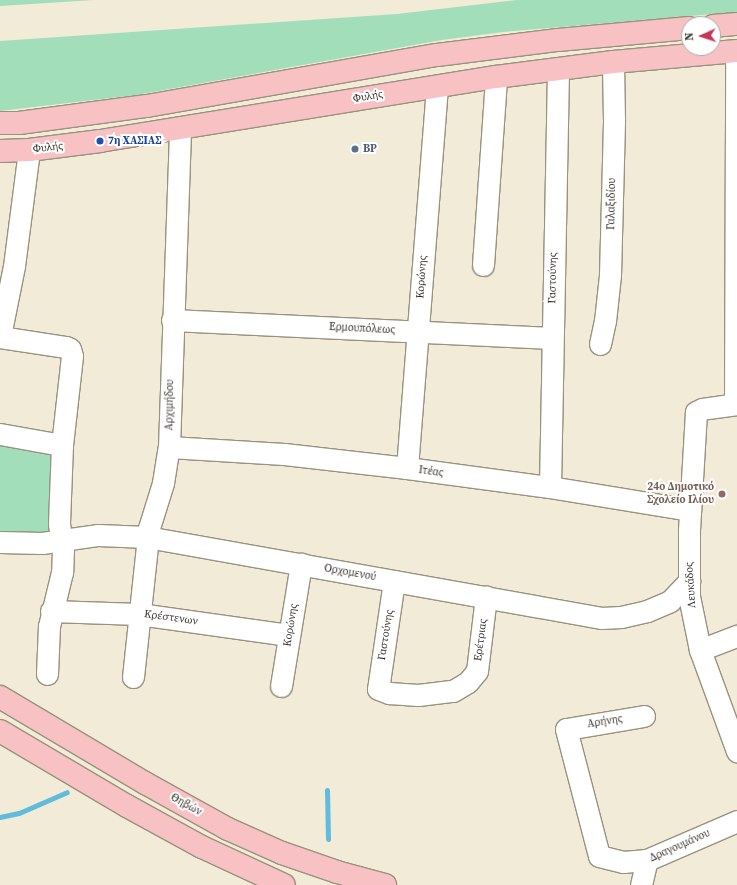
<!DOCTYPE html>
<html>
<head>
<meta charset="utf-8">
<style>
  body { margin:0 }
  #map { position:relative; width:737px; height:885px; overflow:hidden; background:#f2ebd7; font-family:"Source Serif 4",serif }
  div>[style] { position:absolute }
  .green>* { inset:0; background:#a2deba }
  .stream>* { height:5px; margin:-2.5px; padding:0 2.5px; transform-origin:2.5px; border-radius:2.5px; background:#61bbdc }
  .roads { filter:drop-shadow(1px 0 #98927f) drop-shadow(-1px 0 #98927f) drop-shadow(0 1px #98927f) drop-shadow(0 -1px #98927f) }
  .minor>* { height:21px; margin:-10.5px; padding:0 10.5px; transform-origin:10.5px; border-radius:10.5px; background:#fff }
  .major>* { height:22px; margin:-11px; padding:0 11px; transform-origin:11px; border-radius:11px; background:#f8c1c4 }
  .dots>* { width:11px; height:11px; translate:-50% -50%; box-sizing:border-box; border:2px solid #fff; border-radius:50% }
  span { translate:-50% -50%; white-space:nowrap; text-align:center; line-height:1.15; -webkit-text-stroke:4px #fff; paint-order:stroke }
  .street-label { font-size:11px; color:#322f27 }
  .transit-label { font-size:11px; color:#164399; font-weight:700 }
  .left { translate:0 -50%; text-align:left }
  .service-label { font-size:11px; color:#4e5e75; font-weight:700 }
  .education-label { font-size:11px; color:#785e54; font-weight:700 }
  .right { translate:-100% -50%; text-align:right }
  .north { position:absolute; left:681px; top:16px; width:40px; height:40px; box-sizing:border-box; background:#fff; border:1px solid #adaca9; border-radius:50%; rotate:267deg; font-size:11px; font-weight:700; line-height:16px; text-align:center; color:#322f27 }
  .north::after { content:''; display:block; margin:auto; width:14px; height:18px; background:#c63657; clip-path:polygon(50% 0,100% 100%,50% 72%,0 100%) }
</style>
</head>
<body>
<div id="map">
  <div class="green">
    <div style="clip-path:polygon(0 0,94px 0,0 6px)"></div>
    <div style="clip-path:polygon(517px 0,737px 0,737px 12px,503px 32px,442px 40px,136px 95px,0 111px,0 41px,397px 14px)"></div>
    <div style="clip-path:polygon(0 443px,53px 450px,49px 533px,0 537px)"></div>
  </div>
  <div class="stream">
    <div style="left:327px;top:790px;width:49px;rotate:88.8deg"></div>
    <div style="left:0;top:817px;width:19px;rotate:-12deg"></div>
    <div style="left:19px;top:813px;width:52px;rotate:-23.6deg"></div>
  </div>
  <div class="roads">
    <div class="minor">
      <div style="left:483px;top:265px;width:188px;rotate:-86deg"></div>
      <div style="left:172px;top:320px;width:380px;rotate:2.7deg"></div>
      <div style="left:0;top:336px;width:71px;rotate:-78.7deg"></div>
      <div style="left:14px;top:266px;width:117px;rotate:-82.6deg"></div>
      <div style="left:0;top:337px;width:67px;rotate:8.6deg"></div>
      <div style="left:66px;top:347px;width:4px;rotate:27deg"></div>
      <div style="left:70px;top:349px;width:7px;rotate:74deg"></div>
      <div style="left:72px;top:356px;width:90px;rotate:96.4deg"></div>
      <div style="left:62px;top:445px;width:79px;rotate:92.2deg"></div>
      <div style="left:59px;top:524px;width:25px;rotate:81deg"></div>
      <div style="left:63px;top:549px;width:23px;rotate:92deg"></div>
      <div style="left:62px;top:572px;width:56px;rotate:103.5deg"></div>
      <div style="left:49px;top:626px;width:48px;rotate:92.4deg"></div>
      <div style="left:600px;top:344px;width:24px;rotate:-78deg"></div>
      <div style="left:605px;top:321px;width:46px;rotate:-83.8deg"></div>
      <div style="left:610px;top:275px;width:155px;rotate:-88.5deg"></div>
      <div style="left:614px;top:120px;width:58px;rotate:-91deg"></div>
      <div style="left:735px;top:404px;width:353px;rotate:-89.8deg"></div>
      <div style="left:737px;top:404px;width:35px;rotate:172deg"></div>
      <div style="left:702px;top:409px;width:7px;rotate:153deg"></div>
      <div style="left:696px;top:412px;width:119px;rotate:93.4deg"></div>
      <div style="left:689px;top:531px;width:65px;rotate:90deg"></div>
      <div style="left:689px;top:596px;width:55px;rotate:78.5deg"></div>
      <div style="left:700px;top:650px;width:108px;rotate:69.9deg"></div>
      <div style="left:0;top:434px;width:63px;rotate:10.1deg"></div>
      <div style="left:169px;top:447px;width:115px;rotate:3.5deg"></div>
      <div style="left:284px;top:454px;width:124px;rotate:6.5deg"></div>
      <div style="left:407px;top:468px;width:144px;rotate:7.6deg"></div>
      <div style="left:550px;top:487px;width:142px;rotate:9.3deg"></div>
      <div style="left:407px;top:468px;width:383px;rotate:-85.5deg"></div>
      <div style="left:550px;top:487px;width:418px;rotate:-88.9deg"></div>
      <div style="left:0;top:542px;width:42px;rotate:1.4deg"></div>
      <div style="left:42px;top:543px;width:57px;rotate:-8.1deg"></div>
      <div style="left:98px;top:535px;width:49px;rotate:2.3deg"></div>
      <div style="left:147px;top:537px;width:461px;rotate:10.1deg"></div>
      <div style="left:601px;top:618px;width:20px;rotate:-3deg"></div>
      <div style="left:621px;top:617px;width:27px;rotate:-13deg"></div>
      <div style="left:647px;top:611px;width:25px;rotate:-23deg"></div>
      <div style="left:670px;top:601px;width:28px;rotate:-46deg"></div>
      <div style="left:394px;top:581px;width:109px;rotate:98.4deg"></div>
      <div style="left:378px;top:689px;width:12px;rotate:20deg"></div>
      <div style="left:389px;top:693px;width:29px;rotate:4deg"></div>
      <div style="left:418px;top:695px;width:35px;rotate:-7deg"></div>
      <div style="left:453px;top:691px;width:17px;rotate:-31deg"></div>
      <div style="left:468px;top:682px;width:14px;rotate:-51deg"></div>
      <div style="left:477px;top:671px;width:75px;rotate:-83.1deg"></div>
      <div style="left:51px;top:611px;width:88px;rotate:2deg"></div>
      <div style="left:139px;top:614px;width:151px;rotate:8deg"></div>
      <div style="left:700px;top:650px;width:40px;rotate:-21deg"></div>
      <div style="left:133px;top:677px;width:150px;rotate:-83.9deg"></div>
      <div style="left:149px;top:528px;width:47px;rotate:-72.7deg"></div>
      <div style="left:163px;top:483px;width:36px;rotate:-81deg"></div>
      <div style="left:169px;top:447px;width:318px;rotate:-88deg"></div>
      <div style="left:281px;top:686px;width:124px;rotate:-80.7deg"></div>
      <div style="left:644px;top:716px;width:79px;rotate:170.5deg"></div>
      <div style="left:566px;top:729px;width:131px;rotate:75.4deg"></div>
      <div style="left:599px;top:856px;width:25px;rotate:14deg"></div>
      <div style="left:623px;top:862px;width:24px;rotate:-5deg"></div>
      <div style="left:647px;top:860px;width:98px;rotate:-23.4deg"></div>
      <div style="left:641px;top:885px;width:26px;rotate:-77deg"></div>
    </div>
    <div class="major">
      <div style="left:713px;top:26px;width:24px;rotate:-5deg"></div>
      <div style="left:0;top:123px;width:19px"></div>
      <div style="left:19px;top:123px;width:129px;rotate:-7.6deg"></div>
      <div style="left:147px;top:106px;width:294px;rotate:-10deg"></div>
      <div style="left:437px;top:55px;width:122px;rotate:-7.1deg"></div>
      <div style="left:558px;top:40px;width:132px;rotate:-5.2deg"></div>
      <div style="left:0;top:151px;width:29px;rotate:-2deg"></div>
      <div style="left:29px;top:150px;width:72px;rotate:-7.2deg"></div>
      <div style="left:100px;top:141px;width:401px;rotate:-9.2deg"></div>
      <div style="left:496px;top:77px;width:118px;rotate:-7.3deg"></div>
      <div style="left:613px;top:62px;width:124px;rotate:-5.1deg"></div>
      <div style="left:0;top:697px;width:169px;rotate:30.7deg"></div>
      <div style="left:145px;top:783px;width:95px;rotate:29deg"></div>
      <div style="left:228px;top:829px;width:59px;rotate:24deg"></div>
      <div style="left:282px;top:853px;width:58px;rotate:19.1deg"></div>
      <div style="left:337px;top:872px;width:50px;rotate:15.2deg"></div>
      <div style="left:0;top:731px;width:147px;rotate:30.6deg"></div>
      <div style="left:127px;top:806px;width:85px;rotate:28.7deg"></div>
      <div style="left:202px;top:847px;width:90px;rotate:24.9deg"></div>
    </div>
  </div>
  <div class="dots">
    <div style="left:100px;top:141px;background:#1a4fb4"></div>
    <div style="left:355px;top:149px;background:#5c6f8a"></div>
    <div style="left:722px;top:494px;background:#8d6e63"></div>
  </div>
  <div class="street-label">
    <span style="left:368px;top:97px;rotate:-10deg">Φυλής</span>
    <span style="left:48px;top:148px;rotate:-7deg">Φυλής</span>
    <span style="left:612px;top:204px;rotate:-89deg">Γαλαξιδίου</span>
    <span style="left:422px;top:277px;rotate:-86deg">Κορώνης</span>
    <span style="left:553px;top:278px;rotate:-89deg">Γαστούνης</span>
    <span style="left:362px;top:329px;rotate:3deg">Ερμουπόλεως</span>
    <span style="left:170px;top:405px;rotate:-89deg">Αρχιμήδου</span>
    <span style="left:431px;top:472px;rotate:8deg">Ιτέας</span>
    <span style="left:350px;top:573px;rotate:10deg">Ορχομενού</span>
    <span style="left:691px;top:585px;rotate:-94deg">Λευκάδος</span>
    <span style="left:171px;top:618px;rotate:8deg">Κρέστενων</span>
    <span style="left:291px;top:625px;rotate:-81deg">Κορώνης</span>
    <span style="left:386px;top:635px;rotate:-81deg">Γαστούνης</span>
    <span style="left:481px;top:640px;rotate:-83deg">Ερέτριας</span>
    <span style="left:605px;top:722px;rotate:-9deg">Αρήνης</span>
    <span style="left:186px;top:805px;rotate:29deg">Θηβών</span>
    <span style="left:680px;top:846px;rotate:-24deg">Δραγουμάνου</span>
  </div>
  <div class="transit-label">
    <span class="left" style="left:108px;top:141px">7η ΧΑΣΙΑΣ</span>
  </div>
  <div class="service-label">
    <span class="left" style="left:363px;top:149px">BP</span>
  </div>
  <div class="education-label">
    <span class="right" style="left:714px;top:494px">24ο Δημοτικό<br>Σχολείο Ιλίου</span>
  </div>
  <div class="north">N</div>
</div>
</body>
</html>
